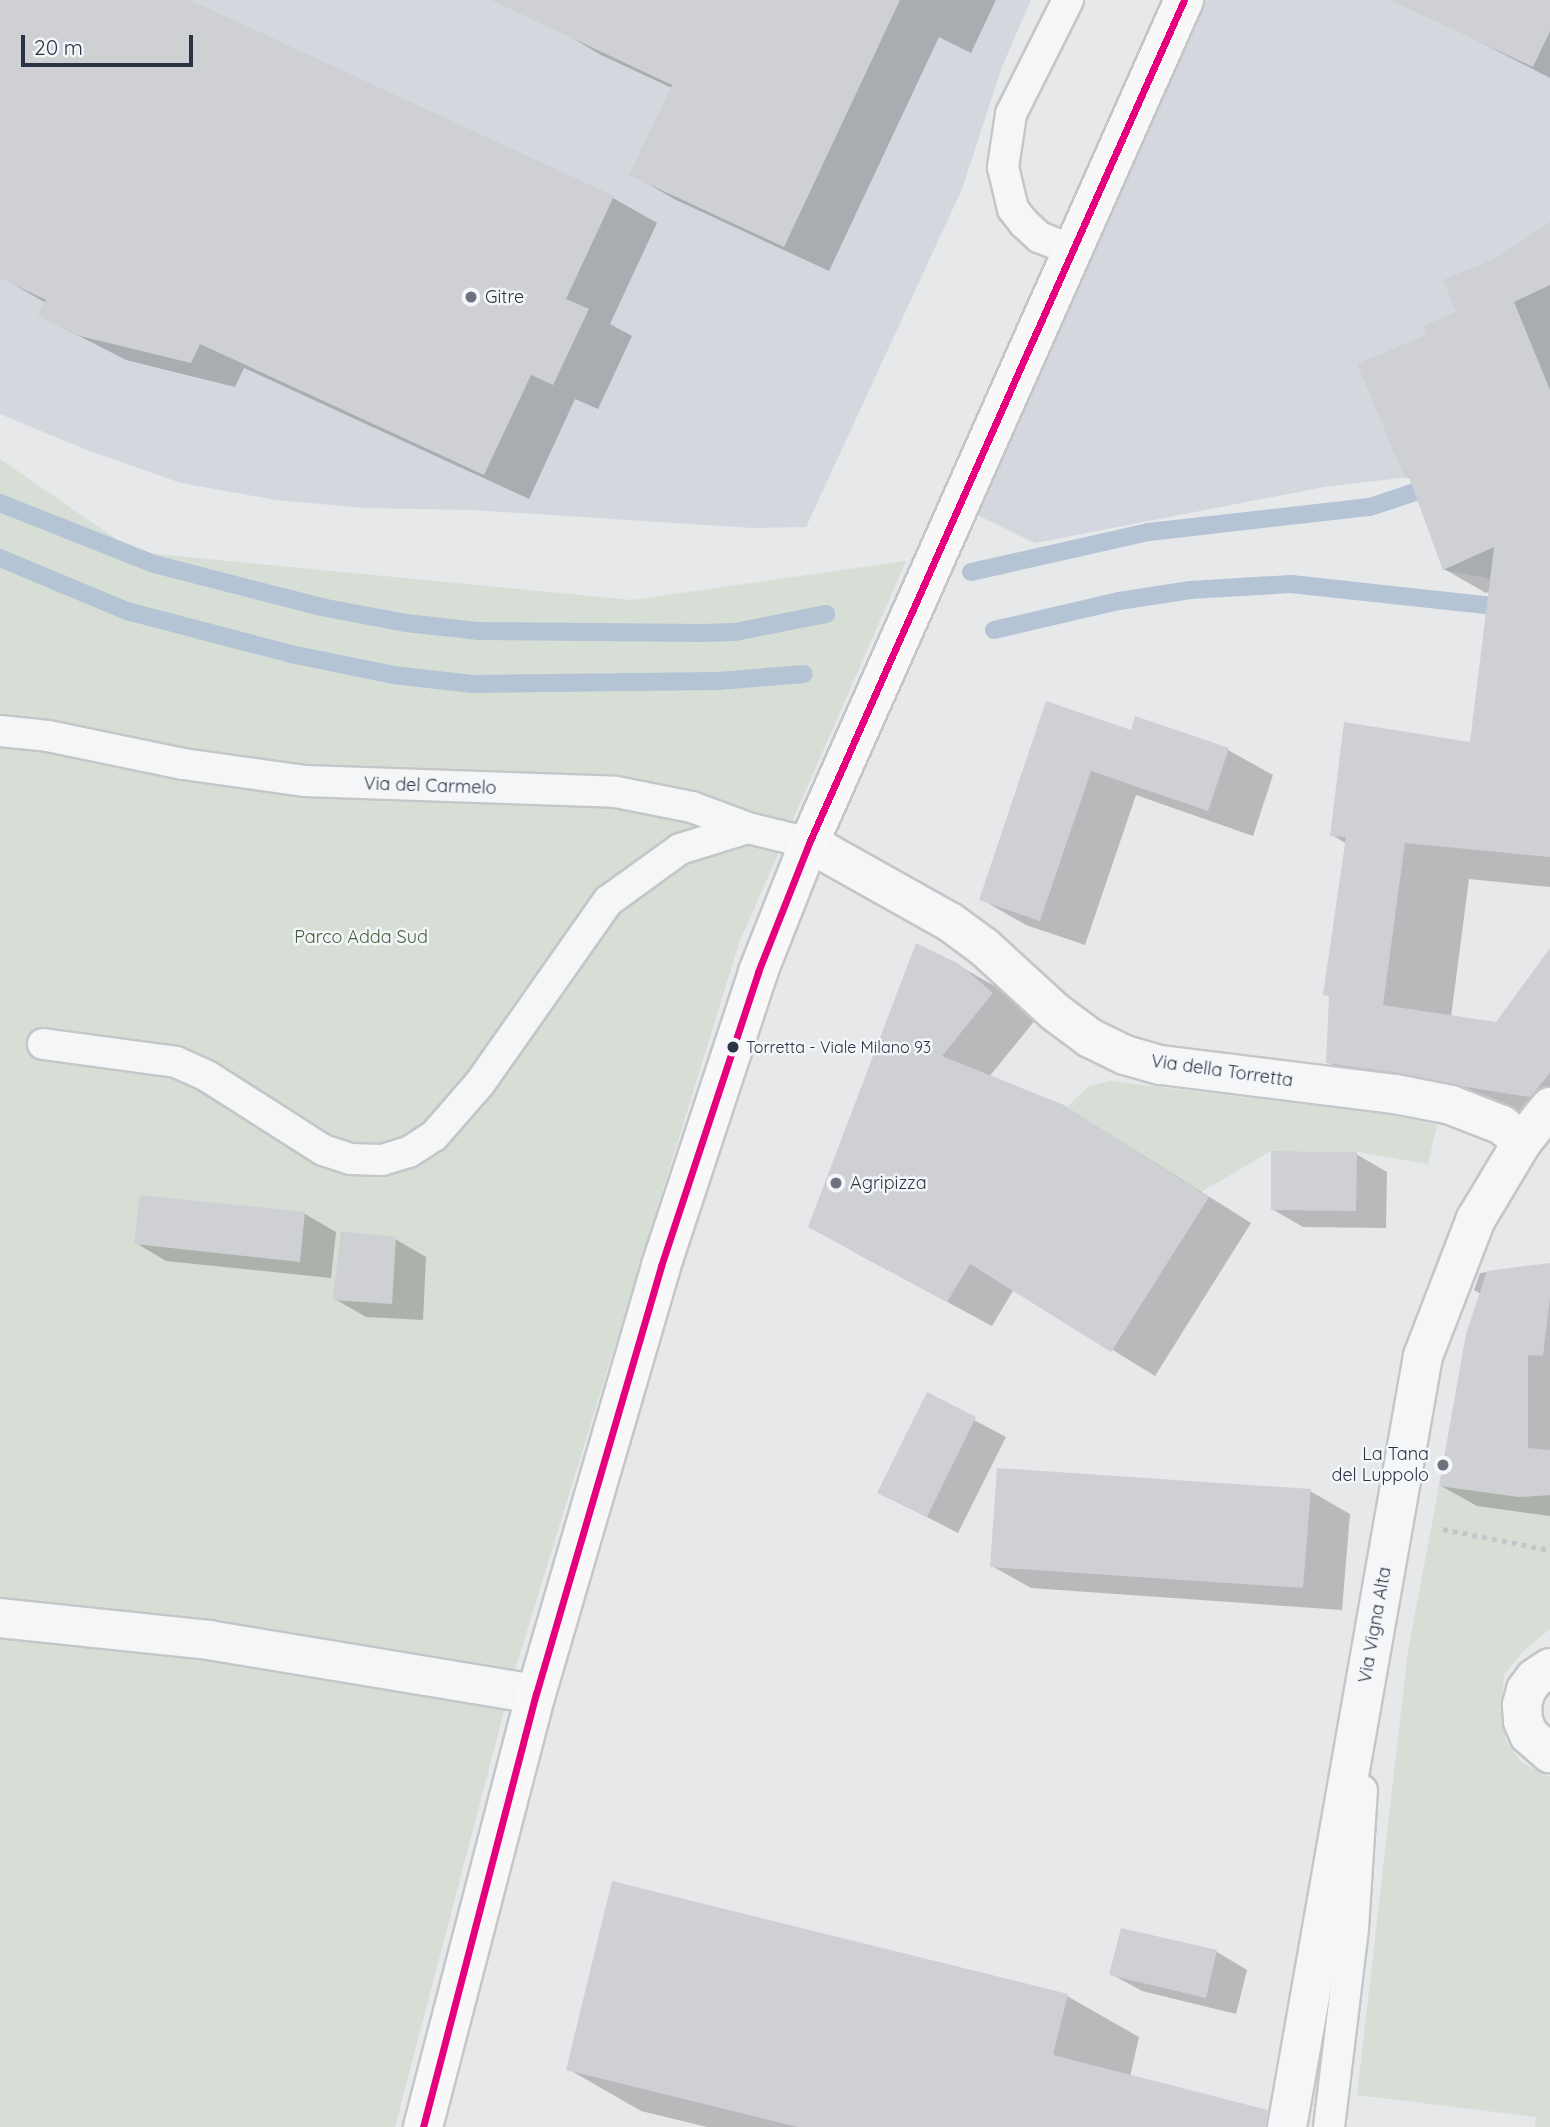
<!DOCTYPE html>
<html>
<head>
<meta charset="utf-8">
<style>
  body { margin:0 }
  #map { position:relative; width:1550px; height:2127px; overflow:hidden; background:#e6e8ea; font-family:Quicksand,sans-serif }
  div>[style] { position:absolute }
  .built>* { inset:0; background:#d4d7dd }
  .green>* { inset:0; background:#d6ded6 }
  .shadow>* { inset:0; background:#0003 }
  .stream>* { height:18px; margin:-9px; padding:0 9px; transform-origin:9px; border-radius:9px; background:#b4c4d5 }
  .building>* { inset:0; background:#ced0d3 }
  .path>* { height:4.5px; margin-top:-2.25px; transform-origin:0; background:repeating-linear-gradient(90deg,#c5c6ca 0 5px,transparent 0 10px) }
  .roads { filter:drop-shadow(2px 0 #c4c6c8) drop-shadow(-2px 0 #c4c6c8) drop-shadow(0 2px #c4c6c8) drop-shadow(0 -2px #c4c6c8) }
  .lane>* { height:30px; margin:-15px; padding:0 15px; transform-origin:15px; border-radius:15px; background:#f5f6f7 }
  .street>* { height:38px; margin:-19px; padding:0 19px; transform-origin:19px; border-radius:19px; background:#f5f6f7 }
  .secondary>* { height:38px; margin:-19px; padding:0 19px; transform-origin:19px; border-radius:19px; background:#f8f8f8 }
  .bus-1>* { height:7px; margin:-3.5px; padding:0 3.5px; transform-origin:3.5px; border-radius:3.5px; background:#e5007d }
  .dots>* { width:19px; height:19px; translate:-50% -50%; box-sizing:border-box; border:4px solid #f4f6f9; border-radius:50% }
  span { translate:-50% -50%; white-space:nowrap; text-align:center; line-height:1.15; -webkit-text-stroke:5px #f4f6f9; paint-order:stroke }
  .bus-label { font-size:16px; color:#2b3445 }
  .left { translate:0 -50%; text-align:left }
  .poi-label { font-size:18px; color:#2b3445 }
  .right { translate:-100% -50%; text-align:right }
  .street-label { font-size:18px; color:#2b3445 }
  .park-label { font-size:18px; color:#3f6138 }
  .scale { position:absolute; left:21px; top:35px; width:172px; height:32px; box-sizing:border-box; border:4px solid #2b3445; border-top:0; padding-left:9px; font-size:21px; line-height:24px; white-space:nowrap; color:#2b3445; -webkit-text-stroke:5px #f4f6f9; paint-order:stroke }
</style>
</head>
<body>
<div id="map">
  <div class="built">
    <div style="clip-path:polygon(0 0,1031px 0,1002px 67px,962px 189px,806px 527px,753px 528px,471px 510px,365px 508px,276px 500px,181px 483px,87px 450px,0 414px)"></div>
    <div style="clip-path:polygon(1191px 0,1550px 0,1550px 590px,1443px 570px,1409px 477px,1324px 487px,1035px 543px,962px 508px)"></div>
  </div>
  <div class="green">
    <div style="clip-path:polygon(0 459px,135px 552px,632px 600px,906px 561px,739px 943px,514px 1673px,395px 2127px,0 2127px)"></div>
    <div style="clip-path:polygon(1110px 1081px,1393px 1115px,1437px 1125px,1428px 1164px,1357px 1152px,1271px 1151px,1201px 1192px,1067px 1107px,1089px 1086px)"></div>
    <div style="clip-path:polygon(1439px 1486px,1520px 1497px,1550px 1495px,1550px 1629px,1523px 1651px,1504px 1675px,1501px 1706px,1506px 1742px,1522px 1763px,1550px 1777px,1550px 2127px,1535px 2127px,1536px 2117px,1357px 2095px,1408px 1651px)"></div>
  </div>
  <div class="shadow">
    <div style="clip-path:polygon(0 0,186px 0,613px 198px,657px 223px,610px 324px,632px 336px,598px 409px,575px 399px,529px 499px,244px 368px,235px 387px,126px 360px,40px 316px,46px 303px,4px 279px,0 254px)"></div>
    <div style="clip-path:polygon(571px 0,996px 0,971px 53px,939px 37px,829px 271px,676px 200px,631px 174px,672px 88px,601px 55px,557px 29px)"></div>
    <div style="clip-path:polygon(1461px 0,1550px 0,1550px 78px,1449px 26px)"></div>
    <div style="clip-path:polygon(1550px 224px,1550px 622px,1490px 591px,1486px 593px,1444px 569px,1412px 480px,1407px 477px,1428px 336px,1458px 313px,1497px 260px)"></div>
    <div style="clip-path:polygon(1550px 647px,1550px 887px,1469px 879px,1451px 1017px,1497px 1024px,1550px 951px,1550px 1126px,1392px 1100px,1328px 1062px,1330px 997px,1325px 994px,1347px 844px,1332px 835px,1471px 744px)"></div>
    <div style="clip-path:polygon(1047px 703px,1132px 732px,1228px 750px,1273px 775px,1253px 836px,1136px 795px,1085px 945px,1026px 925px,981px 899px)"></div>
    <div style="clip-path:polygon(958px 965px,1003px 991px,1036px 1019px,989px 1077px,1108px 1133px,1251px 1223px,1155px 1376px,1014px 1289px,992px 1326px,854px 1252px)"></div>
    <div style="clip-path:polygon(1356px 1154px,1387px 1172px,1386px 1228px,1303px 1227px,1272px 1209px)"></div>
    <div style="clip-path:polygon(142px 1196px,305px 1214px,336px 1232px,331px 1278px,166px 1261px,136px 1243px)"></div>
    <div style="clip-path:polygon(395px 1239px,426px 1257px,423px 1320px,366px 1317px,335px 1299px)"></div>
    <div style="clip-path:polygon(1550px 1265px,1550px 1516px,1477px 1506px,1441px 1486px,1481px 1294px,1474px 1290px,1480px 1273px)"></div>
    <div style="clip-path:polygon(927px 1395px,1006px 1437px,958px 1533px,879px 1492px)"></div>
    <div style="clip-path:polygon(1310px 1491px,1350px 1514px,1342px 1610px,1031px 1588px,992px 1566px)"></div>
    <div style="clip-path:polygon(1122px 1931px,1217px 1952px,1247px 1970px,1236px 2014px,1142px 1991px,1111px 1974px)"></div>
    <div style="clip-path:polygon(1067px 1996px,1139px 2037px,1130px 2077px,1251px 2127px,707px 2127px,641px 2111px,568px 2069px)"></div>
  </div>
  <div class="stream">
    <div style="left:0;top:503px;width:166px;rotate:21.6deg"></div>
    <div style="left:154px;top:564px;width:172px;rotate:14.4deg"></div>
    <div style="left:321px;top:607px;width:86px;rotate:10.7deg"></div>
    <div style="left:406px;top:623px;width:72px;rotate:6.3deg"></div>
    <div style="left:478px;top:631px;width:225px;rotate:0.5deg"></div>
    <div style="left:703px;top:633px;width:32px;rotate:-2deg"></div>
    <div style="left:735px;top:632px;width:93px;rotate:-11.2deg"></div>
    <div style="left:0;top:558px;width:138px;rotate:22.7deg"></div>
    <div style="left:127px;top:611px;width:170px;rotate:14.7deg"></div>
    <div style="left:291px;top:654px;width:104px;rotate:11.6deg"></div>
    <div style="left:393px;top:675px;width:80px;rotate:6.5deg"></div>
    <div style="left:472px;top:684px;width:246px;rotate:-0.7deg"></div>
    <div style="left:718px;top:681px;width:86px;rotate:-4.7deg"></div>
    <div style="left:971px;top:572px;width:182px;rotate:-12.7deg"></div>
    <div style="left:1149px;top:532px;width:222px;rotate:-6.5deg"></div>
    <div style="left:1370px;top:507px;width:47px;rotate:-18.4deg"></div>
    <div style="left:994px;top:630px;width:128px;rotate:-13.1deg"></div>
    <div style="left:1119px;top:601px;width:72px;rotate:-8.8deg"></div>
    <div style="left:1190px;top:590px;width:101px;rotate:-3.4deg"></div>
    <div style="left:1291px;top:584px;width:261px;rotate:6.2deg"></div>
  </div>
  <div class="building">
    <div style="clip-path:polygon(0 0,190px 0,614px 196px,566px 299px,589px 309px,553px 385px,531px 375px,484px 475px,200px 344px,191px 363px,80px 336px,38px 316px,46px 300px,0 278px)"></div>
    <div style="clip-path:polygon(491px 0,900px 0,784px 247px,629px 175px,672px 85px)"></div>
    <div style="clip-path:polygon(1390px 0,1550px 0,1550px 31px,1533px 67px)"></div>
    <div style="clip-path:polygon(1550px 222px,1550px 285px,1514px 302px,1550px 390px,1550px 857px,1405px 843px,1383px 1005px,1496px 1022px,1550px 948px,1550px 1073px,1530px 1097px,1466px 1087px,1399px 1073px,1326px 1063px,1329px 996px,1323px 995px,1346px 837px,1330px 836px,1344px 722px,1470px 742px,1494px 547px,1443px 570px,1409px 477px,1405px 478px,1357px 364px,1426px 335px,1423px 326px,1456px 312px,1443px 280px,1496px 258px)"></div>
    <div style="clip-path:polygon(1046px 701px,1131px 730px,1135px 716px,1229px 748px,1208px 811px,1091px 771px,1040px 921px,979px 900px)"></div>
    <div style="clip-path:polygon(916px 943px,959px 964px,993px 993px,942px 1056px,1064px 1105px,1209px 1197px,1111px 1352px,970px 1264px,947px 1302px,808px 1227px)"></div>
    <div style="clip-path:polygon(1271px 1151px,1357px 1152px,1356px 1211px,1271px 1210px)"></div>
    <div style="clip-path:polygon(140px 1195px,305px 1212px,300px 1262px,134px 1244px)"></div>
    <div style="clip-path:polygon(341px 1231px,396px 1237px,392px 1304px,333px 1300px)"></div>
    <div style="clip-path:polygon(1550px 1263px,1550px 1296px,1543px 1356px,1528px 1355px,1528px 1448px,1550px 1450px,1550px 1495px,1519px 1497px,1439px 1486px,1466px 1334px,1487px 1271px)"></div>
    <div style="clip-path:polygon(927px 1392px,976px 1417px,927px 1517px,877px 1493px)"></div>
    <div style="clip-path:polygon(997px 1468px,1311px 1489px,1303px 1588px,990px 1567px)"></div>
    <div style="clip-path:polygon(612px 1881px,1068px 1994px,1053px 2055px,1268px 2110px,1266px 2127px,798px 2127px,566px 2070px)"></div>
    <div style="clip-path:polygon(1121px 1928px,1217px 1950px,1206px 1998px,1109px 1975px)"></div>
  </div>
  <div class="path">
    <div style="left:1443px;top:1529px;width:109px;rotate:11.1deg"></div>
  </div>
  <div class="roads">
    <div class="lane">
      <div style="left:1068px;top:0;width:127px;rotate:116.6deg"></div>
      <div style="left:1011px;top:114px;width:54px;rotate:98.6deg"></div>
      <div style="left:1003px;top:167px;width:43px;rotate:76.6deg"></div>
      <div style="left:1013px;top:209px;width:18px;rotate:52deg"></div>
      <div style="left:1024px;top:223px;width:21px;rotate:43deg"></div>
      <div style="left:1039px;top:237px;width:35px;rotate:22deg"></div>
      <div style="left:0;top:731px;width:48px;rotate:5.9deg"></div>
      <div style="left:48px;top:736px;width:138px;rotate:11.7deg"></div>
      <div style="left:183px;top:764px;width:124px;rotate:7.9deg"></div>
      <div style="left:306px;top:781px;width:310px;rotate:2deg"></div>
      <div style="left:616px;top:792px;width:77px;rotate:11.2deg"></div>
      <div style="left:692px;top:807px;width:60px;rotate:20.6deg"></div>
      <div style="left:748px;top:828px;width:63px;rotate:13.8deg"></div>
      <div style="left:43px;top:1044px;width:134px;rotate:7.7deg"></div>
      <div style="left:176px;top:1062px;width:34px;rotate:24deg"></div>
      <div style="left:207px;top:1076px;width:138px;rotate:32.5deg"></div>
      <div style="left:323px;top:1150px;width:29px;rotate:18deg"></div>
      <div style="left:351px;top:1159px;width:31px;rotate:2deg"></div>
      <div style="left:382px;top:1160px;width:28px;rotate:-17deg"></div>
      <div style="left:409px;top:1152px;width:30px;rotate:-33deg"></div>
      <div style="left:434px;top:1136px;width:70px;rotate:-49deg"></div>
      <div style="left:480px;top:1083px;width:223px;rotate:-54.9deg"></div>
      <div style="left:608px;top:901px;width:89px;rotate:-35.8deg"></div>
      <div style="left:680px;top:849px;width:71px;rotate:-17.2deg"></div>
      <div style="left:1329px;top:2127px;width:200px;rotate:-83.1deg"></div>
      <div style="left:1353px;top:1928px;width:138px;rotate:-86.3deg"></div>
    </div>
    <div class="street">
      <div style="left:809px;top:843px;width:162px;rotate:29.3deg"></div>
      <div style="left:950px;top:922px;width:42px;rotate:36.3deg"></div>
      <div style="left:984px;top:947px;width:96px;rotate:42.5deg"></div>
      <div style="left:1055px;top:1012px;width:44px;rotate:36.6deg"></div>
      <div style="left:1090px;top:1038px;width:39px;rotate:26deg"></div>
      <div style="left:1125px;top:1055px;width:37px;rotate:16deg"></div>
      <div style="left:1161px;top:1065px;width:236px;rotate:7.1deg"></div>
      <div style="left:1395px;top:1094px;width:57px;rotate:11.1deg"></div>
      <div style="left:1451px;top:1105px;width:55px;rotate:21.4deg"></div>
      <div style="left:1502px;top:1125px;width:26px;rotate:40deg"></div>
      <div style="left:0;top:1618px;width:210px;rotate:6deg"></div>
      <div style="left:209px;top:1640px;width:331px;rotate:9.4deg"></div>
      <div style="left:1550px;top:1668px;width:18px;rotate:146deg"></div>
      <div style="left:1535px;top:1678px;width:15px;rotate:127deg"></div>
      <div style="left:1526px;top:1690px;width:16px;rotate:105deg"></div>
      <div style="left:1522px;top:1705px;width:16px;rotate:86deg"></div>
      <div style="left:1523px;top:1721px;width:15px;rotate:67deg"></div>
      <div style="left:1529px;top:1735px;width:28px;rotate:41deg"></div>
      <div style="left:1287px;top:2127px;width:783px;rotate:-80deg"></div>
      <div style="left:1423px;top:1356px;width:147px;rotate:-68.9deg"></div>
      <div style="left:1476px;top:1219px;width:90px;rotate:-59.1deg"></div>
      <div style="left:1522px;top:1142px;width:45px;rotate:-51.3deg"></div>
    </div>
    <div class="secondary">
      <div style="left:423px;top:2127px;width:448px;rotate:-75.4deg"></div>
      <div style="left:536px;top:1694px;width:446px;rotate:-73.7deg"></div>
      <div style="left:661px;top:1266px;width:310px;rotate:-71.7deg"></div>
      <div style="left:758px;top:972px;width:139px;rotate:-68.4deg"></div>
      <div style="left:809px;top:843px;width:923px;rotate:-66.02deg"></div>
    </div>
  </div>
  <div class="bus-1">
    <div style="left:423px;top:2127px;width:448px;rotate:-75.4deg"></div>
    <div style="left:536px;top:1694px;width:446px;rotate:-73.7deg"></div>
    <div style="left:661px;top:1266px;width:310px;rotate:-71.7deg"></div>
    <div style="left:758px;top:972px;width:139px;rotate:-68.4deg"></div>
    <div style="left:809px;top:843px;width:923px;rotate:-66.02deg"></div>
  </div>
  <div class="dots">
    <div style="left:471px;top:297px;background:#6c737f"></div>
    <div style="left:733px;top:1047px;background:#2b3445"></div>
    <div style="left:836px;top:1183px;background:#6c737f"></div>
    <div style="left:1443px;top:1465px;background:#6c737f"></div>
  </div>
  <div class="bus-label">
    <span class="left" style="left:746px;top:1047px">Torretta - Viale Milano 93</span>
  </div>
  <div class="poi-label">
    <span class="left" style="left:485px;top:297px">Gitre</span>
    <span class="left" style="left:850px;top:1183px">Agripizza</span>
    <span class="right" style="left:1429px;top:1465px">La Tana<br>del Luppolo</span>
  </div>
  <div class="street-label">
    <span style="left:430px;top:786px;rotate:2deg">Via del Carmelo</span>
    <span style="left:1222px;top:1071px;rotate:8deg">Via della Torretta</span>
    <span style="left:1375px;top:1625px;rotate:-80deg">Via Vigna Alta</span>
  </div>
  <div class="park-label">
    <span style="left:361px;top:937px">Parco Adda Sud</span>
  </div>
  <div class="scale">20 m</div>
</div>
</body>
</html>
